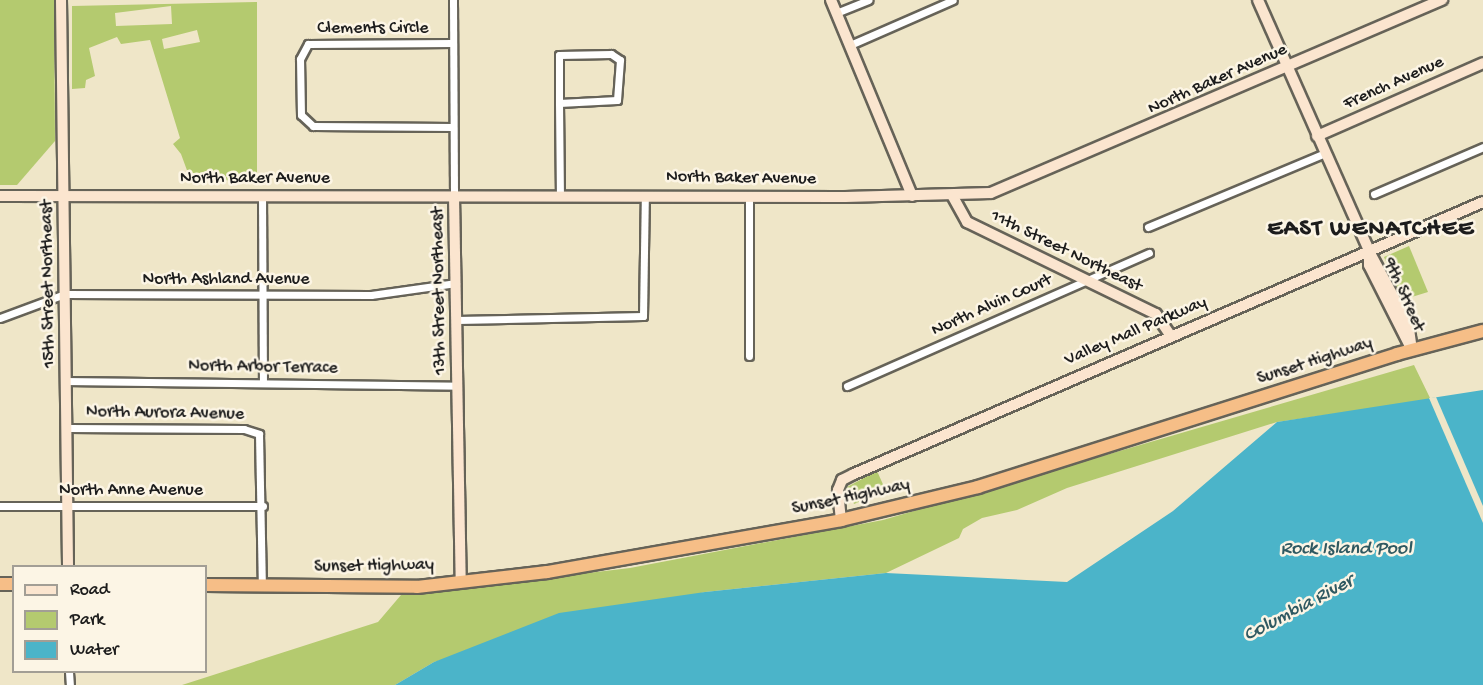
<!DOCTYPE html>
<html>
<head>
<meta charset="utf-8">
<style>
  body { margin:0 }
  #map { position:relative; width:1483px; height:685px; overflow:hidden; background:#efe6c8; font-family:"Gochi Hand",sans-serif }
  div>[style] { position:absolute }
  .green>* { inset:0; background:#b4ca6f }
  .water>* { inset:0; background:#4bb4c9 }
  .pier>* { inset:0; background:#efe6c8 }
  .roads { filter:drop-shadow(2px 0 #666358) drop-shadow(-2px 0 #666358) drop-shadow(0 2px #666358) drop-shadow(0 -2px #666358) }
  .street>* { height:7px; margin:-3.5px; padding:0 3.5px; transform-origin:3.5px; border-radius:3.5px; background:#fff }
  .secondary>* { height:10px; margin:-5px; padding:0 5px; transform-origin:5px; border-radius:5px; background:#fbe5cf }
  .highway>* { height:12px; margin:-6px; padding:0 6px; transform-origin:6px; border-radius:6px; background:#f6be87 }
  span { translate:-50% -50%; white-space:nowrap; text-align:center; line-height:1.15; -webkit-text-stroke:5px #fcf5e5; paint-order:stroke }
  .street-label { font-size:18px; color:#1c1c1c }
  .water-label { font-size:20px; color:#2f5961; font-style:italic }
  .district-label { font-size:24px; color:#1c1c1c; font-weight:700; letter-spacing:1.5px }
  .legend { position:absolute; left:12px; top:565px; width:195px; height:108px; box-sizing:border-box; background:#fcf5e5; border:2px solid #a29e95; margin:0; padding:8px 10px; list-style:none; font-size:18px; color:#1c1c1c }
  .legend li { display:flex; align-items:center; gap:12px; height:30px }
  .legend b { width:30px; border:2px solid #a29e95 }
</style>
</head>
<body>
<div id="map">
  <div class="green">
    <div style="clip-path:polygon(0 0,54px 0,55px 141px,17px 185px,0 185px)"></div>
    <div style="clip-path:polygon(evenodd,257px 2px,257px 182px,206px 179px,192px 184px,181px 154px,173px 144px,180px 138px,150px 40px,121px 44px,117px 37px,89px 48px,95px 76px,86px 80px,85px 88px,72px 89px,72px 6px,257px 2px,171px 6px,172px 24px,116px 26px,115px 13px,171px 6px,257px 2px,197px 30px,200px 42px,164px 49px,162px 39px,197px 30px)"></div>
    <div style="clip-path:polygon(1409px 246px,1428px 292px,1402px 300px,1384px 257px)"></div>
    <div style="clip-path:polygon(1414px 365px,1431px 400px,1277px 422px,1067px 488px,1017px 510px,982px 518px,963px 529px,959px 538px,886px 573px,705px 592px,434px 662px,395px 685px,182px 685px,378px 622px,401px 595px,630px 568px,883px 520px)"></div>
    <div style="clip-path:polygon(877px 471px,886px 491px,854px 504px,847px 487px)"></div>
  </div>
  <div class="water">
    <div style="clip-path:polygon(1483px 390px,1483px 685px,395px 685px,434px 662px,559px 613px,705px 592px,886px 573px,1067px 582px,1173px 511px,1277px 422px)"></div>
  </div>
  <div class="pier">
    <div style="clip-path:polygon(1436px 397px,1483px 506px,1483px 523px,1429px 398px)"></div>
  </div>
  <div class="roads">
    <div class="street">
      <div style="left:453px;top:0;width:196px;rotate:89.7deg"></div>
      <div style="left:836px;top:13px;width:35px;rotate:-22deg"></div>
      <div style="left:850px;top:45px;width:112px;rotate:-23.6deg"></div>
      <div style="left:559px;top:103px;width:58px;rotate:-3deg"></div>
      <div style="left:617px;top:100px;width:40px;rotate:-85.7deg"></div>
      <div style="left:620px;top:60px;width:11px;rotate:-146deg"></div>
      <div style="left:611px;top:54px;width:52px;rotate:178.9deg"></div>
      <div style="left:559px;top:55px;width:48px;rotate:90deg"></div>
      <div style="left:559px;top:103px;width:93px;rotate:89.4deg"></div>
      <div style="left:453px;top:127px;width:140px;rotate:-179.6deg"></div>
      <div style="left:313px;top:126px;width:16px;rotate:-137deg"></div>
      <div style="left:301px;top:115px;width:56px;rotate:-91deg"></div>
      <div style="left:300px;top:59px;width:17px;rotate:-62deg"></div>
      <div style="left:308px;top:44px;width:145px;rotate:-0.4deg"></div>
      <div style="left:1374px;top:194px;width:119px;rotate:-23.3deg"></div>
      <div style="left:262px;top:196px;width:187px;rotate:89.7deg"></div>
      <div style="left:1148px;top:227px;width:192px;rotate:-22.7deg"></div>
      <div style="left:0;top:318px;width:69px;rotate:-20.3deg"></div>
      <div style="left:65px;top:294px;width:306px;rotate:0.2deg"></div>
      <div style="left:371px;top:295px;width:86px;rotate:-8deg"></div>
      <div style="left:457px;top:320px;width:186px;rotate:-1.2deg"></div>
      <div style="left:643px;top:316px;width:121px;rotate:-89.1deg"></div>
      <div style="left:749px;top:356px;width:160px;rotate:-90deg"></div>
      <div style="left:68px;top:381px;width:390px;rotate:0.7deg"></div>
      <div style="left:847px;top:386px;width:330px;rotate:-23.8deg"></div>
      <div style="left:69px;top:428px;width:175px;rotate:0.3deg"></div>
      <div style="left:244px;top:429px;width:16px;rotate:18deg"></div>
      <div style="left:259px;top:434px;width:152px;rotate:88.9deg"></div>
      <div style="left:0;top:506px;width:263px"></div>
      <div style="left:69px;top:672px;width:13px;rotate:86deg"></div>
    </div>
    <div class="secondary">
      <div style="left:61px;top:0;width:566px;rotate:89.29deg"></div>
      <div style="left:831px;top:0;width:212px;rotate:67.5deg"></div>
      <div style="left:1258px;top:0;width:274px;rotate:66.1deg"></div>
      <div style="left:1369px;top:251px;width:64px;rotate:61.8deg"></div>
      <div style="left:1399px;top:307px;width:24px;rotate:66deg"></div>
      <div style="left:1409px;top:329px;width:21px;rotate:82deg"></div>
      <div style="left:1317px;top:136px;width:181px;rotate:-23.7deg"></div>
      <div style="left:952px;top:195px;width:31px;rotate:61deg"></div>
      <div style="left:967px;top:222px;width:210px;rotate:26deg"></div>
      <div style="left:1156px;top:314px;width:25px;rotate:56deg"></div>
      <div style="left:0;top:196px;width:845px;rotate:0.07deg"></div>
      <div style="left:845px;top:197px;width:146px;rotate:-1.6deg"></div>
      <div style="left:991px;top:193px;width:491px;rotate:-23.2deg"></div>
      <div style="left:454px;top:196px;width:386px;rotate:89deg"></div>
      <div style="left:1369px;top:251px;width:14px;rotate:90deg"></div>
      <div style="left:1369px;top:265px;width:93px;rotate:63.2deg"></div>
      <div style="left:841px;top:520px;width:30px;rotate:-96deg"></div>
      <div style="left:838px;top:490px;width:11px;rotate:-68deg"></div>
      <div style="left:842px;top:480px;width:13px;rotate:-27deg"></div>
      <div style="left:854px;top:474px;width:685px;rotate:-23.39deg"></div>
    </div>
    <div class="highway">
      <div style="left:0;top:584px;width:14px"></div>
      <div style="left:206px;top:585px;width:211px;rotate:0.5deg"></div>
      <div style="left:417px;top:587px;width:131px;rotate:-6.6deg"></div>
      <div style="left:547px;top:572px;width:299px;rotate:-10deg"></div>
      <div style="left:841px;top:520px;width:141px;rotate:-13.5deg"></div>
      <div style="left:978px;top:487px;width:440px;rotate:-17.6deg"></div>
      <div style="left:1397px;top:354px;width:89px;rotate:-15deg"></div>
    </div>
  </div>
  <div class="street-label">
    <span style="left:373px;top:29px">Clements Circle</span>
    <span style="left:1218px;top:80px;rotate:-24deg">North Baker Avenue</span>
    <span style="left:1394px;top:84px;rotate:-24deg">French Avenue</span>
    <span style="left:255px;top:179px">North Baker Avenue</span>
    <span style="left:741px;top:179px;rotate:1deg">North Baker Avenue</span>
    <span style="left:1066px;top:252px;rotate:26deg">11th Street Northeast</span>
    <span style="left:226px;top:280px">North Ashland Avenue</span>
    <span style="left:49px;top:284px;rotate:-91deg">15th Street Northeast</span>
    <span style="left:440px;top:291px;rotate:-91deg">13th Street Northeast</span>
    <span style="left:1403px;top:295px;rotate:66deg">9th Street</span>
    <span style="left:992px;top:306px;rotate:-24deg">North Alvin Court</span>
    <span style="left:1136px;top:332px;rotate:-23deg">Valley Mall Parkway</span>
    <span style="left:1315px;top:362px;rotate:-18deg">Sunset Highway</span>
    <span style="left:263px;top:368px;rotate:1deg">North Arbor Terrace</span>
    <span style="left:165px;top:414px;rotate:1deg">North Aurora Avenue</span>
    <span style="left:131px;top:491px">North Anne Avenue</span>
    <span style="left:851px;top:498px;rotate:-12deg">Sunset Highway</span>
    <span style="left:374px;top:567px;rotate:-1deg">Sunset Highway</span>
  </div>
  <div class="water-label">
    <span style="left:1346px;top:549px">Rock Island Pool</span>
    <span style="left:1299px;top:609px;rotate:-28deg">Columbia River</span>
  </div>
  <div class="district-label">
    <span style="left:1371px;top:230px">EAST WENATCHEE</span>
  </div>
  <ul class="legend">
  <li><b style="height:8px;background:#fbe5cf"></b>Road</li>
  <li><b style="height:16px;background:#b4ca6f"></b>Park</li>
  <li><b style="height:16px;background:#4bb4c9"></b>Water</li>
  </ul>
</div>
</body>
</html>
